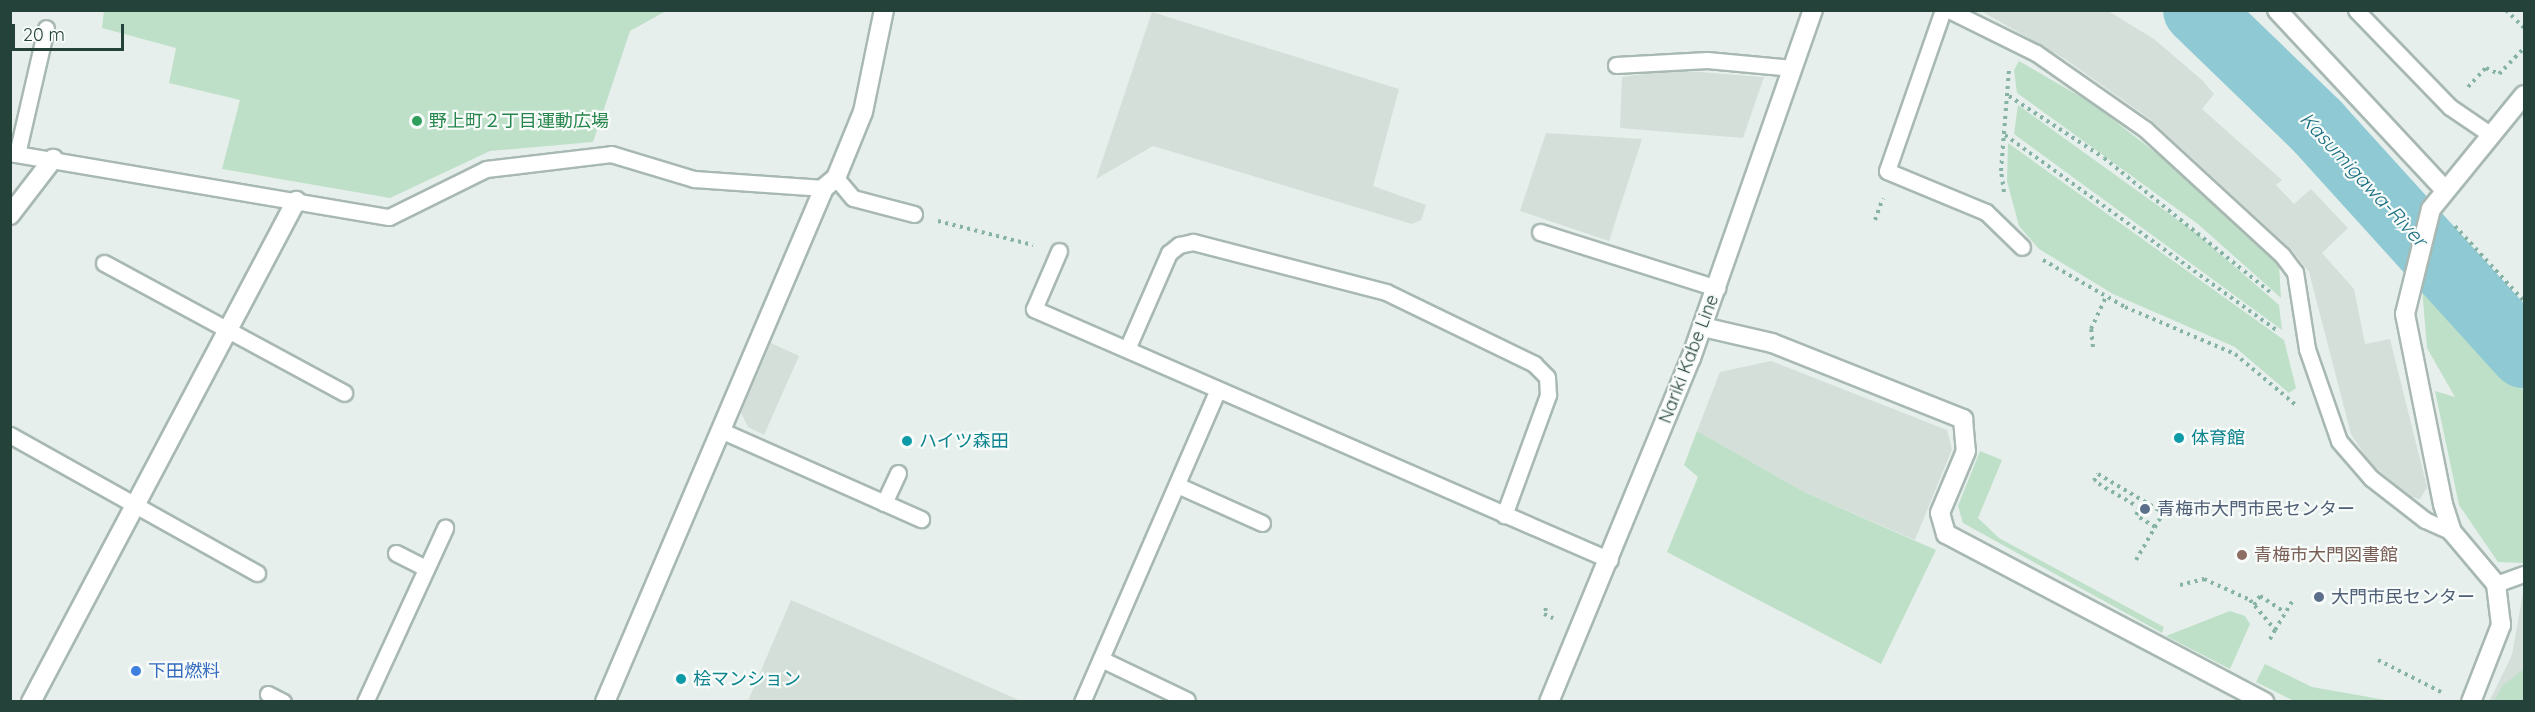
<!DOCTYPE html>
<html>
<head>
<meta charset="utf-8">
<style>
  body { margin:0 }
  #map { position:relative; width:2535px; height:712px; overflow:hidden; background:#e6efeb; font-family:Quicksand,"Noto Sans JP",sans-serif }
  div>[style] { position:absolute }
  .built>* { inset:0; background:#d4dfda }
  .green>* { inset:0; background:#bfe0c8 }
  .river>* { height:68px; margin:-34px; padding:0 34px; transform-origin:34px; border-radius:34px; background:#8ec9d4 }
  .path>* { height:4px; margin-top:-2px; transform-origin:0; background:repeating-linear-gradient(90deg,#86b3a5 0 3px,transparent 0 7.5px) }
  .roads { filter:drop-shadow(2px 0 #a8b8b2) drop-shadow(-2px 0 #a8b8b2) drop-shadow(0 2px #a8b8b2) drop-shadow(0 -2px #a8b8b2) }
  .service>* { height:15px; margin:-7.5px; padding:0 7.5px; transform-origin:7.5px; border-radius:7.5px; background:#fff }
  .minor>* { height:18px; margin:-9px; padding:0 9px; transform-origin:9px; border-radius:9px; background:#fff }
  .secondary>* { height:18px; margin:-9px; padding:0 9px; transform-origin:9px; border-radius:9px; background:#fff }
  .dots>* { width:16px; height:16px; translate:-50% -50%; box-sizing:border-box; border:3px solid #f7fbf9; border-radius:50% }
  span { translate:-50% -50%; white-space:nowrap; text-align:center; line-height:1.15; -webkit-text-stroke:4.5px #f7fbf9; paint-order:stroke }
  .leisure-label { font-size:18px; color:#27864d }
  .left { translate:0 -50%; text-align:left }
  .street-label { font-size:18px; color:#24423a }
  .culture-label { font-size:18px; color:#0d838f }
  .service-label { font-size:18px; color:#4e5e75 }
  .education-label { font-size:18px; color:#785e54 }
  .shop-label { font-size:18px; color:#366cbe }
  .water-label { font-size:20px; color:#1c6f80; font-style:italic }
  .frame { position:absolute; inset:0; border:12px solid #24423a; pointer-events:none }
  .scale { position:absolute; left:12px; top:24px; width:112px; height:27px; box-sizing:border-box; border:3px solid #24423a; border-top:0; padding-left:8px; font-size:18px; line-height:21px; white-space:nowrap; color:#24423a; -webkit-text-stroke:4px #f7fbf9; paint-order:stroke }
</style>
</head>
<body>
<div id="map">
  <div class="built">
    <div style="clip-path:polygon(1981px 11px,2108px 11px,2154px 39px,2203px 81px,2214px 94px,2202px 109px,2282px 180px,2276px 185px,2294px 204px,2311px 189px,2348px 228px,2322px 253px,2354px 289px,2365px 344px,2390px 339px,2427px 487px,2420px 499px,2411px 497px,2370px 463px,2351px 434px,2309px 272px,2292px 250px,2151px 120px,2065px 59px)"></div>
    <div style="clip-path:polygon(1152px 12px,1399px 89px,1373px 186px,1426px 205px,1421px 220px,1412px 224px,1153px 146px,1096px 179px)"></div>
    <div style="clip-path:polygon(1673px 70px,1764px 77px,1743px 138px,1620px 128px,1622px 77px)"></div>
    <div style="clip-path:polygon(1546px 133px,1642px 139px,1609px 241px,1520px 211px)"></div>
    <div style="clip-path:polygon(771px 343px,799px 356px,764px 435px,748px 427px,741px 413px)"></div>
    <div style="clip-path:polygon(1771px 361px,1947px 430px,1952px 449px,1915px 540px,1804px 492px,1697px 431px,1720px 372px)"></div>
    <div style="clip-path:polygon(2524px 587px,2524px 701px,2489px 702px,2512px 655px)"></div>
    <div style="clip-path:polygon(791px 600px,874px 636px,1021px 701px,748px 701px)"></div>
  </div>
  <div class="green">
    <div style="clip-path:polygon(104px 10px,666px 10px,666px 11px,630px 31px,593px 142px,490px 151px,390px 198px,222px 169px,240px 100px,169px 83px,176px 48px,102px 28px)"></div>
    <div style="clip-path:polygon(2019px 61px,2093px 104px,2197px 185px,2279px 264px,2281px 298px,2198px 224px,2017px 93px,2014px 70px)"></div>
    <div style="clip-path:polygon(2018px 105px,2196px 233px,2279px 305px,2282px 330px,2014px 134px)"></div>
    <div style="clip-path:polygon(2008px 143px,2284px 340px,2296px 388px,2289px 393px,2235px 347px,2113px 294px,2039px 249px,2019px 226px,2007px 181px)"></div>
    <div style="clip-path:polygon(2422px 288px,2524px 391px,2524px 563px,2498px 562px,2459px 505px,2435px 391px,2455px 397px,2427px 348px)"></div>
    <div style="clip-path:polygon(1697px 431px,1804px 492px,1936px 550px,1881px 664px,1667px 552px,1698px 477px,1684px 465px)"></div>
    <div style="clip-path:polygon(1980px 451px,2002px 460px,1978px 518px,1999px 538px,2164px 627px,2162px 633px,1963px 523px,1958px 506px)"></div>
    <div style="clip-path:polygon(2230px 611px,2245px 616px,2250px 624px,2230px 669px,2166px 636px)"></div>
    <div style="clip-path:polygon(2265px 664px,2312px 687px,2391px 701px,2294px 701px,2256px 682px)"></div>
    <div style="clip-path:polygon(2524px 669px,2524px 701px,2494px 701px,2503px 685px)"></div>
  </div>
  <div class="river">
    <div style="left:2197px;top:10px;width:167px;rotate:44deg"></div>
    <div style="left:2317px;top:126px;width:308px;rotate:47.8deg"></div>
  </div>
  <div class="path">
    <div style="left:2506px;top:10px;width:25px;rotate:45deg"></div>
    <div style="left:2468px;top:87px;width:26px;rotate:-47deg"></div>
    <div style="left:2486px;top:68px;width:14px;rotate:25deg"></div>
    <div style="left:2499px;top:74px;width:36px;rotate:-46deg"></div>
    <div style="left:2009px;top:96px;width:113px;rotate:33.1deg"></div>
    <div style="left:2104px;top:158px;width:213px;rotate:38.9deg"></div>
    <div style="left:2005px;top:135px;width:336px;rotate:35.7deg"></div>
    <div style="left:2004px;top:192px;width:21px;rotate:-98deg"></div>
    <div style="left:2001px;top:171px;width:102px;rotate:-85.5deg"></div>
    <div style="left:1875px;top:220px;width:23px;rotate:-70deg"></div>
    <div style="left:938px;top:221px;width:98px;rotate:14.2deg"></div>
    <div style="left:2455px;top:226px;width:102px;rotate:47.4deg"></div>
    <div style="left:2043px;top:260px;width:95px;rotate:29.8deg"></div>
    <div style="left:2125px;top:307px;width:120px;rotate:23.1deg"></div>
    <div style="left:2235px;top:354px;width:81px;rotate:40deg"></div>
    <div style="left:2093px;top:347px;width:18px;rotate:-96deg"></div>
    <div style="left:2091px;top:329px;width:35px;rotate:-65deg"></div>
    <div style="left:2155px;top:527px;width:22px;rotate:-148deg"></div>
    <div style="left:2136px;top:515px;width:8px;rotate:-60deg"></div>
    <div style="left:2140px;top:508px;width:53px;rotate:-149.6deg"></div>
    <div style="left:2094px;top:481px;width:8px;rotate:-60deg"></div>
    <div style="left:2098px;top:474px;width:77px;rotate:30.6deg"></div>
    <div style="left:2136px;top:560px;width:58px;rotate:-59.9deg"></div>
    <div style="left:2180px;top:585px;width:25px;rotate:-14deg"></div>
    <div style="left:2204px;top:579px;width:51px;rotate:24.5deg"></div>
    <div style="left:2250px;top:600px;width:39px;rotate:50deg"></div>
    <div style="left:2275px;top:630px;width:13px;rotate:119deg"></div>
    <div style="left:2254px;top:605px;width:11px;rotate:-56deg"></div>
    <div style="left:2260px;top:596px;width:30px;rotate:33deg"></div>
    <div style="left:1546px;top:608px;width:6px;rotate:108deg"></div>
    <div style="left:1544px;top:614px;width:10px;rotate:24deg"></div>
    <div style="left:2275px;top:630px;width:33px;rotate:-59deg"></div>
    <div style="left:2378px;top:660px;width:73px;rotate:26.9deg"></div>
  </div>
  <div class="roads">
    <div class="service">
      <div style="left:1943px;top:10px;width:170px;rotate:109.2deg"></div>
      <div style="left:1887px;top:171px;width:107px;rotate:22.5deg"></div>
      <div style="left:1986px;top:212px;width:50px;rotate:44.2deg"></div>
      <div style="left:1949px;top:10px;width:97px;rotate:26.3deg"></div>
      <div style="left:2036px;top:53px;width:133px;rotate:34.9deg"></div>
      <div style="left:2145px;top:129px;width:186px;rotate:42.6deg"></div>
      <div style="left:2282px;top:255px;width:21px;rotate:53deg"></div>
      <div style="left:2295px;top:272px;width:78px;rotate:81.1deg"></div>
      <div style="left:2307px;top:349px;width:97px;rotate:70.8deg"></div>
      <div style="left:2339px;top:441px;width:49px;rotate:49.1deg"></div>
      <div style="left:2371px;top:478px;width:68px;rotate:37.9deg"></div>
      <div style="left:2425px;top:520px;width:30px;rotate:24deg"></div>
      <div style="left:2356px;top:10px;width:135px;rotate:45.9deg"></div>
      <div style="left:2450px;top:107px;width:50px;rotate:34.3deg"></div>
      <div style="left:1616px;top:65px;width:91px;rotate:-3.1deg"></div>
      <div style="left:1707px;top:60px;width:86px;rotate:5.3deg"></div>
      <div style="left:10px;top:153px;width:384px;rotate:9.6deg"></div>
      <div style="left:389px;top:217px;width:108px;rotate:-26.3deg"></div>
      <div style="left:486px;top:169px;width:126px;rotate:-6.8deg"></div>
      <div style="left:611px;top:154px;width:87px;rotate:16.8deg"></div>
      <div style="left:694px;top:179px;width:130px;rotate:4deg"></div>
      <div style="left:17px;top:154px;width:129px;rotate:-77deg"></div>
      <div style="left:836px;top:178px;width:26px;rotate:50deg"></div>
      <div style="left:853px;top:198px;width:63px;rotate:14.7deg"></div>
      <div style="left:1540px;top:232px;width:186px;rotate:17.6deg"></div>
      <div style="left:1059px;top:251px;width:63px;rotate:113.3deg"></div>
      <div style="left:1034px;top:309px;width:628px;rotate:23.55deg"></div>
      <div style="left:104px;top:263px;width:273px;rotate:28.4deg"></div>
      <div style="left:1127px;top:349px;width:105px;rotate:-66.4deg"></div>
      <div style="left:1169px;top:253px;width:13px;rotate:-39deg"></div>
      <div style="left:1179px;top:245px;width:14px;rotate:-12deg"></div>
      <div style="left:1193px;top:242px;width:199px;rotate:14.5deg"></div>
      <div style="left:1386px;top:292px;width:165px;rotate:25.9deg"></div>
      <div style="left:1534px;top:364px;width:18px;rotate:45deg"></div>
      <div style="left:1547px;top:377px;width:18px;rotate:87deg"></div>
      <div style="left:1548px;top:395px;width:128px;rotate:110.1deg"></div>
      <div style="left:720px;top:430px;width:220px;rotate:23.9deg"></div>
      <div style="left:10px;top:435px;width:283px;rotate:29.2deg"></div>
      <div style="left:1177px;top:485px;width:93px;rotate:24.1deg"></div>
      <div style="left:884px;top:503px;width:33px;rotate:-65deg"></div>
      <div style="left:396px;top:553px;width:34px;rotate:27deg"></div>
      <div style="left:2496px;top:584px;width:30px;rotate:-20deg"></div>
      <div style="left:1101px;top:659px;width:95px;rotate:25.5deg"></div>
      <div style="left:268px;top:694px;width:17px;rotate:28deg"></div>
      <div style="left:365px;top:702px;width:192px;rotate:-65.3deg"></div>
      <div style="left:1082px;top:702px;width:341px;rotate:-66.5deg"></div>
    </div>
    <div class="minor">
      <div style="left:2277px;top:10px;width:245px;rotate:47deg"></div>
      <div style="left:10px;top:215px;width:71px;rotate:-52.5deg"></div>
      <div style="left:1703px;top:327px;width:71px;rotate:13.1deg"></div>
      <div style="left:1772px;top:343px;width:206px;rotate:21.7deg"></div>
      <div style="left:1963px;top:419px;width:32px;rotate:85deg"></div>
      <div style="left:1966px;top:451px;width:67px;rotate:112.8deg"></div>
      <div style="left:1940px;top:513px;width:22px;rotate:74deg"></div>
      <div style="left:1946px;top:534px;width:360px;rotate:27.8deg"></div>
      <div style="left:31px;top:702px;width:567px;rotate:-62.12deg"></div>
      <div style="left:605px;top:702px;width:559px;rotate:-66.92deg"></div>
      <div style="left:824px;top:188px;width:16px;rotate:-40deg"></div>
      <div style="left:836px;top:178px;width:71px;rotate:-67.8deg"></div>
      <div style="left:863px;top:112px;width:104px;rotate:-78.4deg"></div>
      <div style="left:2471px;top:702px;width:83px;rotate:-68.7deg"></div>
      <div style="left:2501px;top:625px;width:41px;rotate:-97deg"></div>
      <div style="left:2496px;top:584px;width:68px;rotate:-130.2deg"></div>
      <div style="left:2452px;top:532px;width:29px;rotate:-108deg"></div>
      <div style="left:2443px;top:504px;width:194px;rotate:-101.3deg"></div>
      <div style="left:2405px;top:314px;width:108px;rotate:-76.1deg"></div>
      <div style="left:2431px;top:209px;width:147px;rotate:-50.8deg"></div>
    </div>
    <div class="secondary">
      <div style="left:1549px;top:702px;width:372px;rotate:-67.6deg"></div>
      <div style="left:1691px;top:358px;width:369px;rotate:-70.7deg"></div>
    </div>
  </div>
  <div class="dots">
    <div style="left:417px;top:121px;background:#2e9e5b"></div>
    <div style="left:2179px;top:438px;background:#0f9aa8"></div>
    <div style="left:907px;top:441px;background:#0f9aa8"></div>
    <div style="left:2145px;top:509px;background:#5c6f8a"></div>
    <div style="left:2242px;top:555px;background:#8d6e63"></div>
    <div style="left:2319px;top:597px;background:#5c6f8a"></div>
    <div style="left:136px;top:671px;background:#3f7fe0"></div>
    <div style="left:681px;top:679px;background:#0f9aa8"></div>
  </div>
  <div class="leisure-label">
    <span class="left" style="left:429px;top:121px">野上町２丁目運動広場</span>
  </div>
  <div class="street-label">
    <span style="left:1689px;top:359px;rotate:-69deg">Nariki Kabe Line</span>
  </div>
  <div class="culture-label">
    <span class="left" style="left:2191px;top:438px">体育館</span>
    <span class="left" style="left:919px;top:441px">ハイツ森田</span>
    <span class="left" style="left:693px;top:679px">桧マンション</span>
  </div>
  <div class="service-label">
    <span class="left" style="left:2157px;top:509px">青梅市大門市民センター</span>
    <span class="left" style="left:2331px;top:597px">大門市民センター</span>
  </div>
  <div class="education-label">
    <span class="left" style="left:2254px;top:555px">青梅市大門図書館</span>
  </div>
  <div class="shop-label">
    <span class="left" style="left:148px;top:671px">下田燃料</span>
  </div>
  <div class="water-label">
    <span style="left:2364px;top:179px;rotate:47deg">Kasumigawa-River</span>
  </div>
  <div class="frame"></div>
  <div class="scale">20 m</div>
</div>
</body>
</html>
